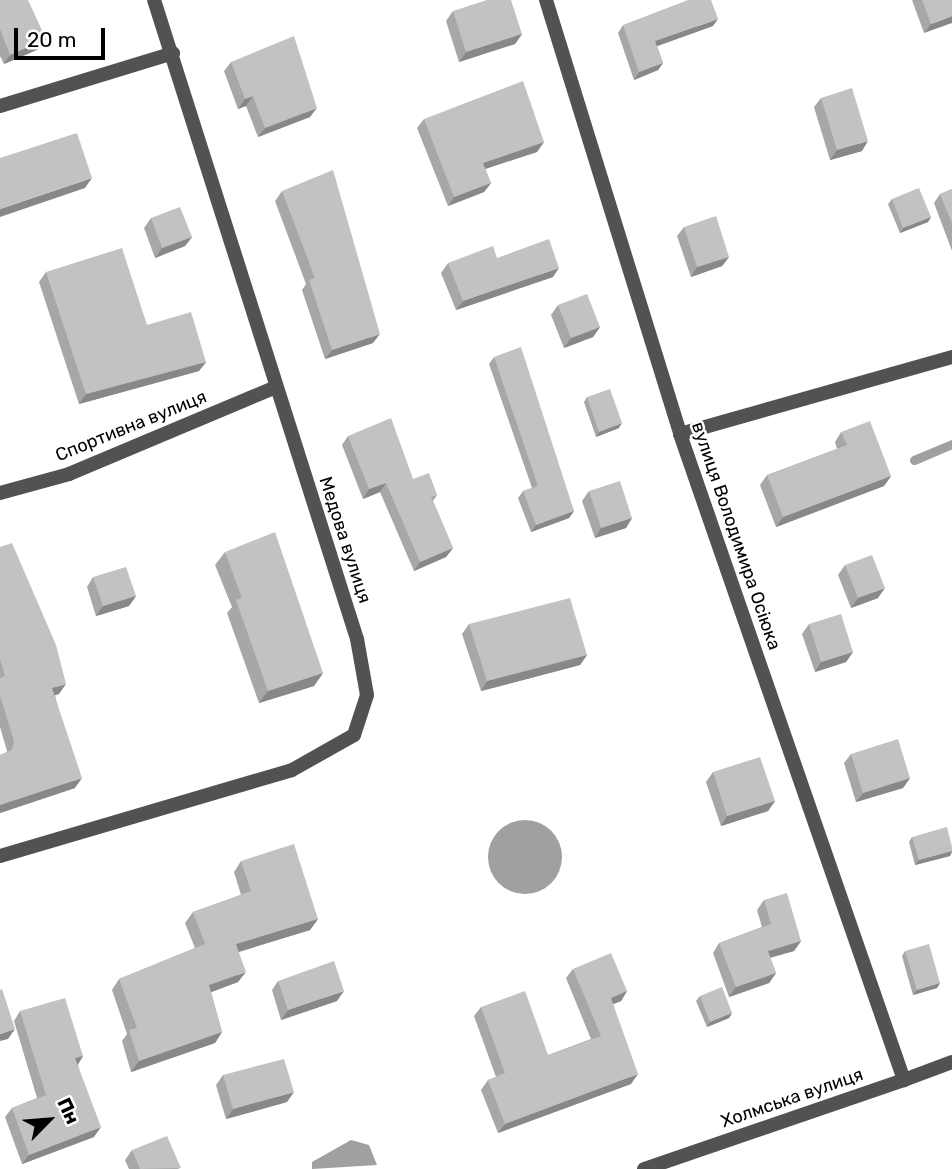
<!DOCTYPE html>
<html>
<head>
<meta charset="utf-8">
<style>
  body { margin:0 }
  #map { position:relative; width:952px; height:1169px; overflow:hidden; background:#fff; font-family:Rubik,sans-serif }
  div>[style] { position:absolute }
  .water>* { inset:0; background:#a0a0a0 }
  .round { border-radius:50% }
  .stream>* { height:9px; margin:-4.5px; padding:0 4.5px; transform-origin:4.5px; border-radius:4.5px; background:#a0a0a0 }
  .minor>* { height:14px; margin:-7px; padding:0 7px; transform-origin:7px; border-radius:7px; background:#525252 }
  .tertiary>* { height:14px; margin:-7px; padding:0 7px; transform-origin:7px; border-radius:7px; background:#525252 }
  .wall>* { inset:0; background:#a7a7a7 }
  .shaded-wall>* { inset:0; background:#888 }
  .building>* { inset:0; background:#c2c2c2 }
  span { translate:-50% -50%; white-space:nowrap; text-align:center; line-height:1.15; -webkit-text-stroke:5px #fff; paint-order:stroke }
  .street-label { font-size:18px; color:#000 }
  .north { position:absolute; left:14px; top:1085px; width:70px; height:70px; -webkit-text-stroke:5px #fff; paint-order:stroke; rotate:65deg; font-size:19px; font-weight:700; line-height:28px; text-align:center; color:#000 }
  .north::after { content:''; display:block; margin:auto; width:24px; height:32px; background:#000; clip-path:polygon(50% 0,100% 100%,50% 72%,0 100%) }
  .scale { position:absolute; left:14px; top:28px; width:91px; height:32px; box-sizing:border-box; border:4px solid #000; border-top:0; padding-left:9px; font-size:21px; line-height:24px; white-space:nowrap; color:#000; -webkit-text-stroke:5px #fff; paint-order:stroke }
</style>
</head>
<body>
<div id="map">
  <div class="water">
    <div class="round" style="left:488px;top:820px;width:74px;height:74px"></div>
    <div style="clip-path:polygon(351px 1140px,369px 1145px,377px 1165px,312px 1169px,312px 1162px)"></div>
  </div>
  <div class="stream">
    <div style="left:914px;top:460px;width:41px;rotate:-22.8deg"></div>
  </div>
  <div class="minor">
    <div style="left:0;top:106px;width:181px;rotate:-17deg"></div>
    <div style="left:680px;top:434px;width:283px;rotate:-15.8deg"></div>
    <div style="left:0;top:493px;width:72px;rotate:-15.4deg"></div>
    <div style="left:69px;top:474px;width:222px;rotate:-22.8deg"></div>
    <div style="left:0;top:856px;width:304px;rotate:-16.4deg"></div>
    <div style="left:292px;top:770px;width:71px;rotate:-29.4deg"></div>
    <div style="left:354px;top:735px;width:42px;rotate:-72deg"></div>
    <div style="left:367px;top:695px;width:57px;rotate:-100.1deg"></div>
    <div style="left:357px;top:639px;width:670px;rotate:-107.62deg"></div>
    <div style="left:644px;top:1169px;width:275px;rotate:-18.9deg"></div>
  </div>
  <div class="tertiary">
    <div style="left:546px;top:0;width:454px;rotate:72.8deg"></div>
    <div style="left:680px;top:434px;width:684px;rotate:70.88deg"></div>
    <div style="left:904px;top:1080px;width:51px;rotate:-20.6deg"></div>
  </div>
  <div class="wall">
    <div style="clip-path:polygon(0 0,46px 39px,39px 49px,4px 64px,0 56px)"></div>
    <div style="clip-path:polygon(912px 0,952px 0,924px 33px)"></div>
    <div style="clip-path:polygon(453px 11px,522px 34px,515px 44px,459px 62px,446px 21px)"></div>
    <div style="clip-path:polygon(623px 25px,713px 26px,657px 46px,663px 63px,658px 70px,634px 80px,618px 33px)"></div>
    <div style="clip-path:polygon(231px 62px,310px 117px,258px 137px,246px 106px,238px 109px,224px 71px)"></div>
    <div style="clip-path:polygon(821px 98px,862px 151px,830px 160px,814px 107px)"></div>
    <div style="clip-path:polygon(424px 119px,544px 142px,537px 152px,485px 169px,491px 183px,484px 192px,448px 206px,417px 128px)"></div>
    <div style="clip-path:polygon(952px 189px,952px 251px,934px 203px,940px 194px)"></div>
    <div style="clip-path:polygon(282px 191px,373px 343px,325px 359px,302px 290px,306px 284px,275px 201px)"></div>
    <div style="clip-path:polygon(892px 199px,931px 217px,928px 222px,900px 233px,888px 204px)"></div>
    <div style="clip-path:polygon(151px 218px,192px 237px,185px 246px,155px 258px,144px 228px)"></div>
    <div style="clip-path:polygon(684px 227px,729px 257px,722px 266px,691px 277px,677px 236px)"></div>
    <div style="clip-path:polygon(448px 263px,553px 277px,456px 310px,441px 273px)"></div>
    <div style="clip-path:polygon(46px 272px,147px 325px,206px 362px,199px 371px,79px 404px,39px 282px)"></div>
    <div style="clip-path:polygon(558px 305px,600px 327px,593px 337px,564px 348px,551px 315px)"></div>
    <div style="clip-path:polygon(494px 357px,574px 511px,569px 518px,531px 532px,518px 498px,523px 491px,532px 488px,489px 364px)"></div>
    <div style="clip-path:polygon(587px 397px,619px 428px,596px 437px,584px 402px)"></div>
    <div style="clip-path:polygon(841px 432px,891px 476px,884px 486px,776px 527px,760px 485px,767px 475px,837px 449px,835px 442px)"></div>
    <div style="clip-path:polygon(348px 436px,437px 495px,433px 501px,453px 548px,446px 557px,414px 571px,380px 492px,363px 499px,342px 445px)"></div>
    <div style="clip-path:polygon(589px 491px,632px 518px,626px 528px,595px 538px,582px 501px)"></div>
    <div style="clip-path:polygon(0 547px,59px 694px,55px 695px,75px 788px,0 813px,0 755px,7px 752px,7px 751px,0 727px)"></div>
    <div style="clip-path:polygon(225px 552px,323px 673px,314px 686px,259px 703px,227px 613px,232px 607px,215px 565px)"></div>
    <div style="clip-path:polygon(845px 565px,878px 598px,851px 608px,838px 575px)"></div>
    <div style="clip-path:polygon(93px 577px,136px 596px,129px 606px,96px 616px,87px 587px)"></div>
    <div style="clip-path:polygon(469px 624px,587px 655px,580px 665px,481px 691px,462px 634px)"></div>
    <div style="clip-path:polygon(809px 624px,853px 652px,846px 662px,815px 672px,802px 634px)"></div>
    <div style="clip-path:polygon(851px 754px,910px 778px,903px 788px,856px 802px,844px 763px)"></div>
    <div style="clip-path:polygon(713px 772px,775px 801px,768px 811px,721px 826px,706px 782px)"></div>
    <div style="clip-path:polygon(912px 837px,952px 847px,952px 852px,950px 856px,915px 865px,909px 842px)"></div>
    <div style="clip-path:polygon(241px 861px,318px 919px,310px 930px,239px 952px,238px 982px,211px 992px,222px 1032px,215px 1043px,131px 1072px,122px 1041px,127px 1034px,112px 990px,119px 979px,195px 948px,185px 923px,193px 912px,241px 895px,234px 872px)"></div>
    <div style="clip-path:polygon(764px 900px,801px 941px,794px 951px,770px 958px,776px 973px,769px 983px,729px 997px,713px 953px,719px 943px,762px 927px,757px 910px)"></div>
    <div style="clip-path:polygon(905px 951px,940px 983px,937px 988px,913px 995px,902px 956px)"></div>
    <div style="clip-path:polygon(573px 969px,627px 991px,621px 1001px,613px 1004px,631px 1084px,498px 1133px,481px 1090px,488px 1080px,496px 1077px,474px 1016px,481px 1007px,548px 1055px,591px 1039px,566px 978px)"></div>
    <div style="clip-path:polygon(278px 981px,337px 1001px,281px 1020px,272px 990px)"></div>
    <div style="clip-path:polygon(700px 996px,732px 1013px,729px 1018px,707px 1027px,696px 1001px)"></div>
    <div style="clip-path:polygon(20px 1011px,83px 1056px,78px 1064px,94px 1137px,22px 1164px,5px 1117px,12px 1108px,37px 1098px,14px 1021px)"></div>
    <div style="clip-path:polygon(223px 1075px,287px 1102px,226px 1119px,216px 1085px)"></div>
    <div style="clip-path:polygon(132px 1150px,180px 1169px,129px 1169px,125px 1160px)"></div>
  </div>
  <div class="shaded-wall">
    <div style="clip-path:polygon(952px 16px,952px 23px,924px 33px,931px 24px)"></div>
    <div style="clip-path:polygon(718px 19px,713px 26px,649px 49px,655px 41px)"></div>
    <div style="clip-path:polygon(522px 34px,515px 44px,459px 62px,466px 52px)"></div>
    <div style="clip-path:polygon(46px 39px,39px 49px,4px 64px,10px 55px)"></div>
    <div style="clip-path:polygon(663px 63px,658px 70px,634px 80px,639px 72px)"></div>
    <div style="clip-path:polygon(253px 96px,246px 106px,238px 109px,245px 99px)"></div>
    <div style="clip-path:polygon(317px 108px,310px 117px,258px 137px,265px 128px)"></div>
    <div style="clip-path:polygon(868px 141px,862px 151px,830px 160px,837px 150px)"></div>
    <div style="clip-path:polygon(544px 142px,537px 152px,476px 172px,483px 163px)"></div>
    <div style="clip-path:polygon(92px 178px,85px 188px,0 217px,0 209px)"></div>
    <div style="clip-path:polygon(491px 183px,484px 192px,448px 206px,454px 197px)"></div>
    <div style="clip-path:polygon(931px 217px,928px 222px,900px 233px,903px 228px)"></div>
    <div style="clip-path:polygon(192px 237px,185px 246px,155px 258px,162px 248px)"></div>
    <div style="clip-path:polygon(729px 257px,722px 266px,691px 277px,697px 267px)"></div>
    <div style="clip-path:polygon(559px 268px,553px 277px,456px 310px,463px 301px)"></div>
    <div style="clip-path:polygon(600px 327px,593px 337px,564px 348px,571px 338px)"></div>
    <div style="clip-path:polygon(380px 334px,373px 343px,325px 359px,332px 350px)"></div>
    <div style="clip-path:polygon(206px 362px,199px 371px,79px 404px,86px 394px)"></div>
    <div style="clip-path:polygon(622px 423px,619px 428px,596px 437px,599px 432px)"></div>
    <div style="clip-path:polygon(891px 476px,884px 486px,776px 527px,783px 517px)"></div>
    <div style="clip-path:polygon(386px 483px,380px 492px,363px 499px,369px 489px)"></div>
    <div style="clip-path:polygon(574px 511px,569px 518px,531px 532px,536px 525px)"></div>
    <div style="clip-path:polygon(632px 518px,626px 528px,595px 538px,601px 528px)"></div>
    <div style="clip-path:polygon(453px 548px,446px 557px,414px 571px,420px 562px)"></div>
    <div style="clip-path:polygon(885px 588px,878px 598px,851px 608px,858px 598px)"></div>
    <div style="clip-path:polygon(136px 596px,129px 606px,96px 616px,103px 606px)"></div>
    <div style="clip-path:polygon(853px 652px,846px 662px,815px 672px,821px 662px)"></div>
    <div style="clip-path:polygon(587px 655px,580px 665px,481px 691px,487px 681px)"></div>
    <div style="clip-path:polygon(323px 673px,314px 686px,259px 703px,268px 691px)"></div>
    <div style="clip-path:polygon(66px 684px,59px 694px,45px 698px,52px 688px)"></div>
    <div style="clip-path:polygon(82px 778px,75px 788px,0 813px,0 805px)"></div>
    <div style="clip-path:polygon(910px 778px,903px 788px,856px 802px,863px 793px)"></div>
    <div style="clip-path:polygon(775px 801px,768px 811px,721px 826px,727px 816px)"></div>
    <div style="clip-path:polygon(952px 851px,950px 856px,915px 865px,919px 860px)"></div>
    <div style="clip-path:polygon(318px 919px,310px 930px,228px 955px,236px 944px)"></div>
    <div style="clip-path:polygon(801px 941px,794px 951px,761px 960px,768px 951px)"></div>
    <div style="clip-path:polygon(246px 972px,238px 982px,201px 996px,209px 985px)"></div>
    <div style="clip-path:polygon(776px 973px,769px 983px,729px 997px,736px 987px)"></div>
    <div style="clip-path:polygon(940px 983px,937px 988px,913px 995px,917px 990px)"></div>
    <div style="clip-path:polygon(344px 991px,337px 1001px,281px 1020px,288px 1010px)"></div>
    <div style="clip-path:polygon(627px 991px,621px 1001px,604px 1008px,611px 998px)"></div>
    <div style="clip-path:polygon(732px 1013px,729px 1018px,707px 1027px,710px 1022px)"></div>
    <div style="clip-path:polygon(15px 1029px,8px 1039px,0 1041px,0 1034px)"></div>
    <div style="clip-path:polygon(222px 1032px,215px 1043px,131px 1072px,139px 1061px)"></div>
    <div style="clip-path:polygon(83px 1056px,77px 1066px,75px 1058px)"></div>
    <div style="clip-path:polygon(638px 1074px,631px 1084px,498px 1133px,505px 1124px)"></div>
    <div style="clip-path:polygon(294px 1092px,287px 1102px,226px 1119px,233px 1109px)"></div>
    <div style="clip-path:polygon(101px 1127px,94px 1137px,22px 1164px,29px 1155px)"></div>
  </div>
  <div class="building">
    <div style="clip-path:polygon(0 0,28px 0,46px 39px,10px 55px,0 29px)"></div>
    <div style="clip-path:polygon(487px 0,511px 0,522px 34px,466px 52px,453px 11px)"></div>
    <div style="clip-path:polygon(688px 0,711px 0,718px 19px,655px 41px,663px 63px,639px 72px,623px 25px)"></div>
    <div style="clip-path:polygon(922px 0,952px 0,952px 16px,931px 24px)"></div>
    <div style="clip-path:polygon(294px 36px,317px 108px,265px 128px,253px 96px,245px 99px,231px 62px)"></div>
    <div style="clip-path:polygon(523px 81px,544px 142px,483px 163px,491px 183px,454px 197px,424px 119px)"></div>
    <div style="clip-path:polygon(852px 88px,868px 141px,837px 150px,821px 98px)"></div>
    <div style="clip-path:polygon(77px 133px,92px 178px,0 209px,0 158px)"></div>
    <div style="clip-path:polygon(333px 170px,380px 334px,332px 350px,309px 280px,315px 278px,282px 191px)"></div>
    <div style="clip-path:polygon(919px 188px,931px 217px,903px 228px,892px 199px)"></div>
    <div style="clip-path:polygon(952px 189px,952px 223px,940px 194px)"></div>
    <div style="clip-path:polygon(180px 207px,192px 237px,162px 248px,151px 218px)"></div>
    <div style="clip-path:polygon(716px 216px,729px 257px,697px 267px,684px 227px)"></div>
    <div style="clip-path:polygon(549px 239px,559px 268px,463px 301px,448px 263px,493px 246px,497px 258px)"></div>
    <div style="clip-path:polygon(122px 248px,147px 325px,191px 312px,206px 362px,86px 394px,46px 272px)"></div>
    <div style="clip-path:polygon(587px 294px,600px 327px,571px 338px,558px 305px)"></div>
    <div style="clip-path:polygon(521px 347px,574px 511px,536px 525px,523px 491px,538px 486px,494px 357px)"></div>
    <div style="clip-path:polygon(610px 389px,622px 423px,599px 432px,587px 397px)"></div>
    <div style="clip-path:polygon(391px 418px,413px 479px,429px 473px,437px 495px,431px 497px,453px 548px,420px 562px,386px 483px,369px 489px,348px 436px)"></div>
    <div style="clip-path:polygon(870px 421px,891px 476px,783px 517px,767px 475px,847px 445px,841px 432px)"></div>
    <div style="clip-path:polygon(620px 481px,632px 518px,601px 528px,589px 491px)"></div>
    <div style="clip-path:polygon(275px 532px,323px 673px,268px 691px,236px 600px,242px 598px,225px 552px)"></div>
    <div style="clip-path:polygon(12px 543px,56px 645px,66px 684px,52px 688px,82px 778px,0 805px,0 755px,12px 750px,14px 741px,0 695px,0 678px,5px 676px,0 659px,0 547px)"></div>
    <div style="clip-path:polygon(872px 555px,885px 588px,858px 598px,845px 565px)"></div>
    <div style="clip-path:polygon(126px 567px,136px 596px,103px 606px,93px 577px)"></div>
    <div style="clip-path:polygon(570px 598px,587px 655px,487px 681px,469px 624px)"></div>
    <div style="clip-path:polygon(841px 614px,853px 652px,821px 662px,809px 624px)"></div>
    <div style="clip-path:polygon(898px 739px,910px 778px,863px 793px,851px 754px)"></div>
    <div style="clip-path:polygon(760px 757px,775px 801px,727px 816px,713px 772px)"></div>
    <div style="clip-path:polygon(947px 827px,952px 847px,952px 851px,919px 860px,912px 837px)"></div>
    <div style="clip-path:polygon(294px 844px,318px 919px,236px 944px,246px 972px,209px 985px,222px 1032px,139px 1061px,129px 1030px,137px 1028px,119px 979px,205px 944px,193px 912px,251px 891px,241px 861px)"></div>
    <div style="clip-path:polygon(787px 893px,801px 941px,768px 951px,776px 973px,736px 987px,719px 943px,771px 924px,764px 900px)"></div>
    <div style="clip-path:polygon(929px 944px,940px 983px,917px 990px,905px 951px)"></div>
    <div style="clip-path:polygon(611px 953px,627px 991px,611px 998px,638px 1074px,505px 1124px,488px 1080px,505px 1073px,481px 1007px,525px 991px,548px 1055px,601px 1036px,573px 969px)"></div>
    <div style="clip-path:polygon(334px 961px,344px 991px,288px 1010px,278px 981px)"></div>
    <div style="clip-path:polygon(722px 987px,732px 1013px,710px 1022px,700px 996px)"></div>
    <div style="clip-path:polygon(2px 989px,15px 1029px,0 1034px,0 990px)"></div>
    <div style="clip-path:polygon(65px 998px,83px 1056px,75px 1058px,101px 1127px,29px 1155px,12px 1108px,46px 1095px,20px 1011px)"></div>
    <div style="clip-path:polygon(284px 1059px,294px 1092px,233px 1109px,223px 1075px)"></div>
    <div style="clip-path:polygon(167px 1136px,181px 1168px,140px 1169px,132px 1150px)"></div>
  </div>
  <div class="street-label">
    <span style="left:131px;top:426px;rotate:-22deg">Спортивна вулиця</span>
    <span style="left:736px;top:536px;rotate:71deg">вулиця Володимира Осіюка</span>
    <span style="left:345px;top:540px;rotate:72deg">Медова вулиця</span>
    <span style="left:792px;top:1098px;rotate:-19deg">Холмська вулиця</span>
  </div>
  <div class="north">Пн</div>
  <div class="scale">20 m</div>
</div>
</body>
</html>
